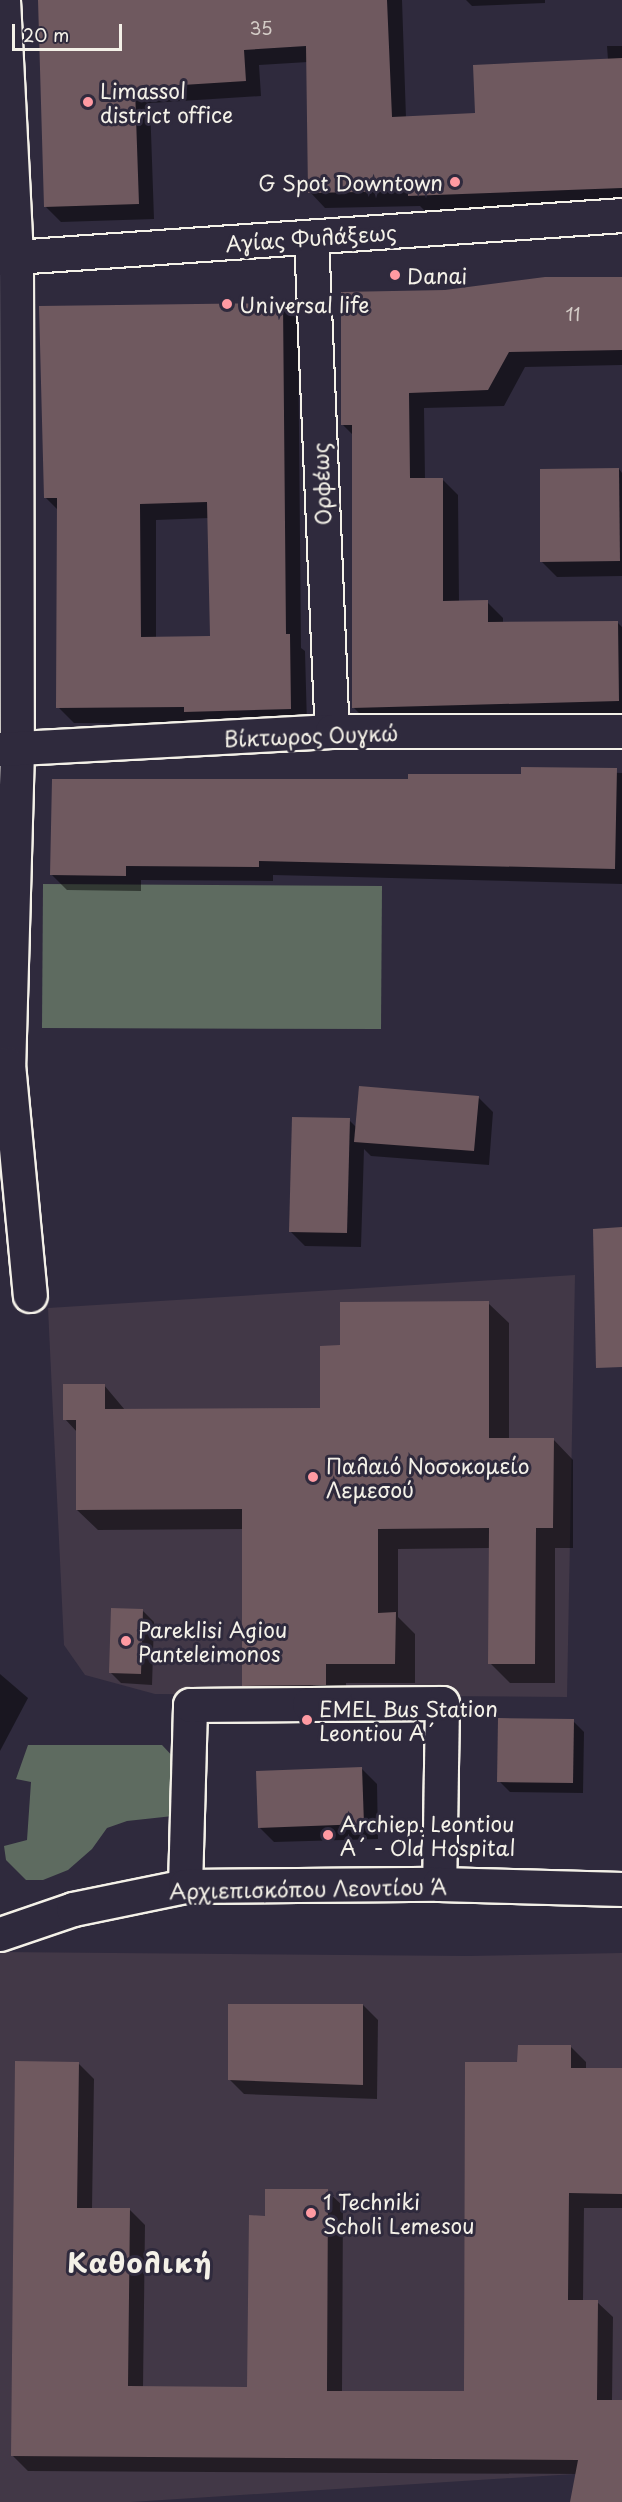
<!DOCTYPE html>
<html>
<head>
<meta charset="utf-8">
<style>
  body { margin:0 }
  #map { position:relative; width:622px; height:2502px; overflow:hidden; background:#2f2a3d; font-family:"Playpen Sans",sans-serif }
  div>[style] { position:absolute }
  .built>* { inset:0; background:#423847 }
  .green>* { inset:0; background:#5e6b60 }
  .shadow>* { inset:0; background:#0007 }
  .building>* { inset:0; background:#6f595f }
  .roads { filter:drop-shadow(2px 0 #f4f1e8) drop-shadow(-2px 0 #f4f1e8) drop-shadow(0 2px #f4f1e8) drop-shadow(0 -2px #f4f1e8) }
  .minor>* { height:33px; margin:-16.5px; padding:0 16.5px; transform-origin:16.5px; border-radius:16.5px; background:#2f2a3d }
  .secondary>* { height:33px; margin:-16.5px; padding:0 16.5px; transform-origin:16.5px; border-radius:16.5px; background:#2f2a3d }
  .dots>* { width:16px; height:16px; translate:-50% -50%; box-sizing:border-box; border:3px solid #2f2a3d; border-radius:50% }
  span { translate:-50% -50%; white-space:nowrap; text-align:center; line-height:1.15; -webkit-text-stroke:6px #2f2a3d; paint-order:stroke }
  .number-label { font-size:18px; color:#d3cbc6 }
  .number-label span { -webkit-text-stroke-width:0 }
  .poi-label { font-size:21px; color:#f4f1e8 }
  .left { translate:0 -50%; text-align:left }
  .right { translate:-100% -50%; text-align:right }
  .street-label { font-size:21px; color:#f4f1e8 }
  .district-label { font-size:27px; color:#f4f1e8; font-weight:700; letter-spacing:1.5px }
  .scale { position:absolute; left:12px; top:24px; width:110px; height:27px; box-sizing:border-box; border:3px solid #f4f1e8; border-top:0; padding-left:8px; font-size:18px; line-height:21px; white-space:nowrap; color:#f4f1e8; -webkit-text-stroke:4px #2f2a3d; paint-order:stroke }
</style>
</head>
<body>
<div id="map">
  <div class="built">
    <div style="clip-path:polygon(575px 1275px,567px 1697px,155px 1694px,85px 1675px,64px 1645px,48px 1308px)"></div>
    <div style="clip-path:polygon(0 1952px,468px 1956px,622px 1953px,622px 2471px,131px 2502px,0 2502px)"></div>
  </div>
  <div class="green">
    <div style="clip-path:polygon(43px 884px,382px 886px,381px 1029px,42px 1028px)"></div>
    <div style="clip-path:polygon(28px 1745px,162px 1745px,177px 1761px,173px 1816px,127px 1821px,107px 1828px,92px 1849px,68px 1870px,43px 1880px,26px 1880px,6px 1860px,4px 1846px,27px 1840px,31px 1782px,16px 1779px)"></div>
  </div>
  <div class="shadow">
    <div style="clip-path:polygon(39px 0,402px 0,406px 118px,476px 114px,608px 60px,607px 46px,622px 46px,622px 204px,425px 211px,420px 206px,325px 208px,310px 192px,308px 62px,259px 65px,261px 96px,150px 103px,154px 219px,61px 222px,46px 207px)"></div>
    <div style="clip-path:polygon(466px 0,545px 0,545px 3px,472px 6px)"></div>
    <div style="clip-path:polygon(622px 278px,622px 365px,525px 367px,504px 406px,424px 408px,425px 479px,442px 479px,458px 495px,459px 602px,487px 602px,503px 618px,503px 624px,617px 622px,622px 627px,622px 717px,369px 723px,353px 707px,353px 435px,343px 425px,445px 292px)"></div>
    <div style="clip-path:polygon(evenodd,282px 304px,298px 320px,301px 648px,305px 651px,307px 725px,74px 723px,58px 707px,58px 510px,45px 497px,282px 304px,209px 518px,212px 637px,156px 638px,156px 520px,209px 518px)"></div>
    <div style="clip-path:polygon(619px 469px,622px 473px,622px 576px,557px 577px,542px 562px)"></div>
    <div style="clip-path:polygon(522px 769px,622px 773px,622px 884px,273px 875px,273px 881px,141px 880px,141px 891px,67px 890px,52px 875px,300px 783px,300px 779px,409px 781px,522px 776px)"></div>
    <div style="clip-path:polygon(478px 1097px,493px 1112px,489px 1165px,371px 1156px,364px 1149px,361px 1247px,305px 1246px,290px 1231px,349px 1120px,357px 1128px)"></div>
    <div style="clip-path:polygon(488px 1303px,509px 1323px,509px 1440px,553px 1439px,573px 1460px,573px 1548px,555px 1548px,555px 1683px,510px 1683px,490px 1663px,490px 1548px,398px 1549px,398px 1617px,415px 1634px,415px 1683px,346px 1683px,346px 1705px,264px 1706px,244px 1685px,244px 1529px,98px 1530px,77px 1510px,77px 1432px,65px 1419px,104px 1385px,125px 1410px,321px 1409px,342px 1347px)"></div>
    <div style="clip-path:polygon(143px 1611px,154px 1622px,152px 1685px,121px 1683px,110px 1672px)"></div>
    <div style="clip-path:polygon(0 1674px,28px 1698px,0 1751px)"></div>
    <div style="clip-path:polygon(573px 1721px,584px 1732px,583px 1793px,510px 1792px,499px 1781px)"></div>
    <div style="clip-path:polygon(362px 1769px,377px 1784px,378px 1839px,274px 1842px,259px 1827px)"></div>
    <div style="clip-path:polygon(363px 2005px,378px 2020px,377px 2099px,244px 2094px,229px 2079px)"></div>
    <div style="clip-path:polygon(570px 2046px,586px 2062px,586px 2069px,622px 2069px,622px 2208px,584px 2208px,583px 2302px,597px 2302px,613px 2317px,612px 2401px,622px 2401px,622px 2502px,571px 2502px,577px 2474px,28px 2471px,13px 2456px,78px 2063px,94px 2079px,92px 2209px,129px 2209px,145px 2225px,143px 2388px,249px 2388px,266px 2217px,327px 2191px,343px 2206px,342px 2393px,465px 2393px,519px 2063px)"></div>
  </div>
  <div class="building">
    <div style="clip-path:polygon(38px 0,387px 0,392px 117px,475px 113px,473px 65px,622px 58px,622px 188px,408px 196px,408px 191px,308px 193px,306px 46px,244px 50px,246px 81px,135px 88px,139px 204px,44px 207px)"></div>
    <div style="clip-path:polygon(545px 277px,622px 277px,622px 350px,509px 352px,488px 390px,409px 393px,410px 478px,443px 478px,443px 601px,488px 600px,488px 622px,618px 621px,619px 701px,352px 708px,352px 425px,341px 425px,341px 292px,445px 290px)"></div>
    <div style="clip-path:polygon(evenodd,283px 303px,286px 634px,290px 634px,291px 709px,184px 712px,184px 707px,56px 708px,57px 498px,44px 498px,39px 306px,283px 303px,207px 502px,210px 636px,141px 637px,140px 504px,207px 502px)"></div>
    <div style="clip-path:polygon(619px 468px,620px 561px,540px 562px,540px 469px)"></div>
    <div style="clip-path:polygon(521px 767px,617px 768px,615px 869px,259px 861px,259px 867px,126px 866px,126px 876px,50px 875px,52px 779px,408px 779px,408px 774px,521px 774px)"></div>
    <div style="clip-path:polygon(359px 1086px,479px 1096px,474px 1151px,354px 1142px)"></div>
    <div style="clip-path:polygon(292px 1117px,350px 1118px,347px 1233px,289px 1232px)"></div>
    <div style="clip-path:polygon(622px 1227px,622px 1367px,596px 1368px,593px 1229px)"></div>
    <div style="clip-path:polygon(489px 1301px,489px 1438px,554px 1438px,553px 1528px,536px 1528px,535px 1664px,488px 1664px,489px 1528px,378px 1529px,378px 1613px,396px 1612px,395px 1664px,326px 1664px,326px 1685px,242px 1686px,242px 1509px,76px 1510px,76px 1420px,63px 1420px,63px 1384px,105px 1384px,105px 1409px,320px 1408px,320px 1346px,340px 1345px,340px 1302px)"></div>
    <div style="clip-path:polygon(111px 1608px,143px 1609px,141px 1674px,109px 1673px)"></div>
    <div style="clip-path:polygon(498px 1718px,574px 1719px,573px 1783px,497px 1782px)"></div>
    <div style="clip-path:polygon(362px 1767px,364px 1824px,258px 1828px,256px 1771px)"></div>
    <div style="clip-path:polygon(228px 2004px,363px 2004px,363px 2085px,228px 2080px)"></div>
    <div style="clip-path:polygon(518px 2045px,571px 2045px,571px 2068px,622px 2068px,622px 2194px,569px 2193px,568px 2300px,598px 2300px,597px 2400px,622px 2400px,622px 2502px,570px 2502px,578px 2460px,11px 2456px,15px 2061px,79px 2062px,77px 2208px,130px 2208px,128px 2386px,247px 2387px,249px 2215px,265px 2216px,265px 2189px,328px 2189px,327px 2391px,464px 2391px,465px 2062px,517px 2062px)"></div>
  </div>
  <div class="roads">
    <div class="minor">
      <div style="left:3px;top:0;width:258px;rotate:87.1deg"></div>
      <div style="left:16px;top:258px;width:491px;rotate:89.9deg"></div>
      <div style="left:17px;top:749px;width:315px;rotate:91.6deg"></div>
      <div style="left:8px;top:1064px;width:232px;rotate:84.6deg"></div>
      <div style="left:311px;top:237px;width:494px;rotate:87.6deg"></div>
      <div style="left:0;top:749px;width:332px;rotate:-3.1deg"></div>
      <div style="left:332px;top:731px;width:290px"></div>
      <div style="left:185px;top:1886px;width:181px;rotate:-88.4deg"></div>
      <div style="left:190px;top:1705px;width:119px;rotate:-0.5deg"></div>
      <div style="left:309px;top:1704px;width:133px;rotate:-0.4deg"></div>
      <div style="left:442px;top:1703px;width:181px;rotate:90.9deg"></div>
    </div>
    <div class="secondary">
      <div style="left:0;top:258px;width:623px;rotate:-3.95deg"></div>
      <div style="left:0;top:1934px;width:77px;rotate:-18.9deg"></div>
      <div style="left:73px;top:1909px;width:114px;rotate:-11.6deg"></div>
      <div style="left:185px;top:1886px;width:254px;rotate:-0.5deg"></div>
      <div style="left:439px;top:1884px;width:183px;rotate:1.6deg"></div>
    </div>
  </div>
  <div class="dots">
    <div style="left:88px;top:102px;background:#ff9aa2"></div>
    <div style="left:455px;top:182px;background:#ff9aa2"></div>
    <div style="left:395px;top:275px;background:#ff9aa2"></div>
    <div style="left:227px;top:304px;background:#ff9aa2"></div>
    <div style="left:313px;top:1477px;background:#ff9aa2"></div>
    <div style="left:126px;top:1641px;background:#ff9aa2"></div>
    <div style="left:307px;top:1720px;background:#ff9aa2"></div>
    <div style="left:328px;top:1835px;background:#ff9aa2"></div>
    <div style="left:311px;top:2213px;background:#ff9aa2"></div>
  </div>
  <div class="number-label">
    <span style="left:261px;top:28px">35</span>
    <span style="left:573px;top:314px">11</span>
  </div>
  <div class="poi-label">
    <span class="left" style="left:100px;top:102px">Limassol<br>district office</span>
    <span class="right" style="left:443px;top:182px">G Spot Downtown</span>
    <span class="left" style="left:407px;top:275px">Danai</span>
    <span class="left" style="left:239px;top:304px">Universal life</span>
    <span class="left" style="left:326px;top:1477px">Παλαιό Νοσοκομείο<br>Λεμεσού</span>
    <span class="left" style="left:138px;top:1641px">Pareklisi Agiou<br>Panteleimonos</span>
    <span class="left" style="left:319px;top:1720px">EMEL Bus Station<br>Leontiou A´</span>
    <span class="left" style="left:340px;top:1835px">Archiep. Leontiou<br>A´ - Old Hospital</span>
    <span class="left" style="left:323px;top:2213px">1 Techniki<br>Scholi Lemesou</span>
  </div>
  <div class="street-label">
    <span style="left:311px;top:237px;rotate:-4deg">Αγίας Φυλάξεως</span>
    <span style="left:321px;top:484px;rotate:-92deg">Ορφέως</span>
    <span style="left:311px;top:735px;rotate:-2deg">Βίκτωρος Ουγκώ</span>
    <span style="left:308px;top:1888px;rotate:-1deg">Αρχιεπισκόπου Λεοντίου Α΄</span>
  </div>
  <div class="district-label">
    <span style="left:140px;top:2262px">Καθολική</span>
  </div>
  <div class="scale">20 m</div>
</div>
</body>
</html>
